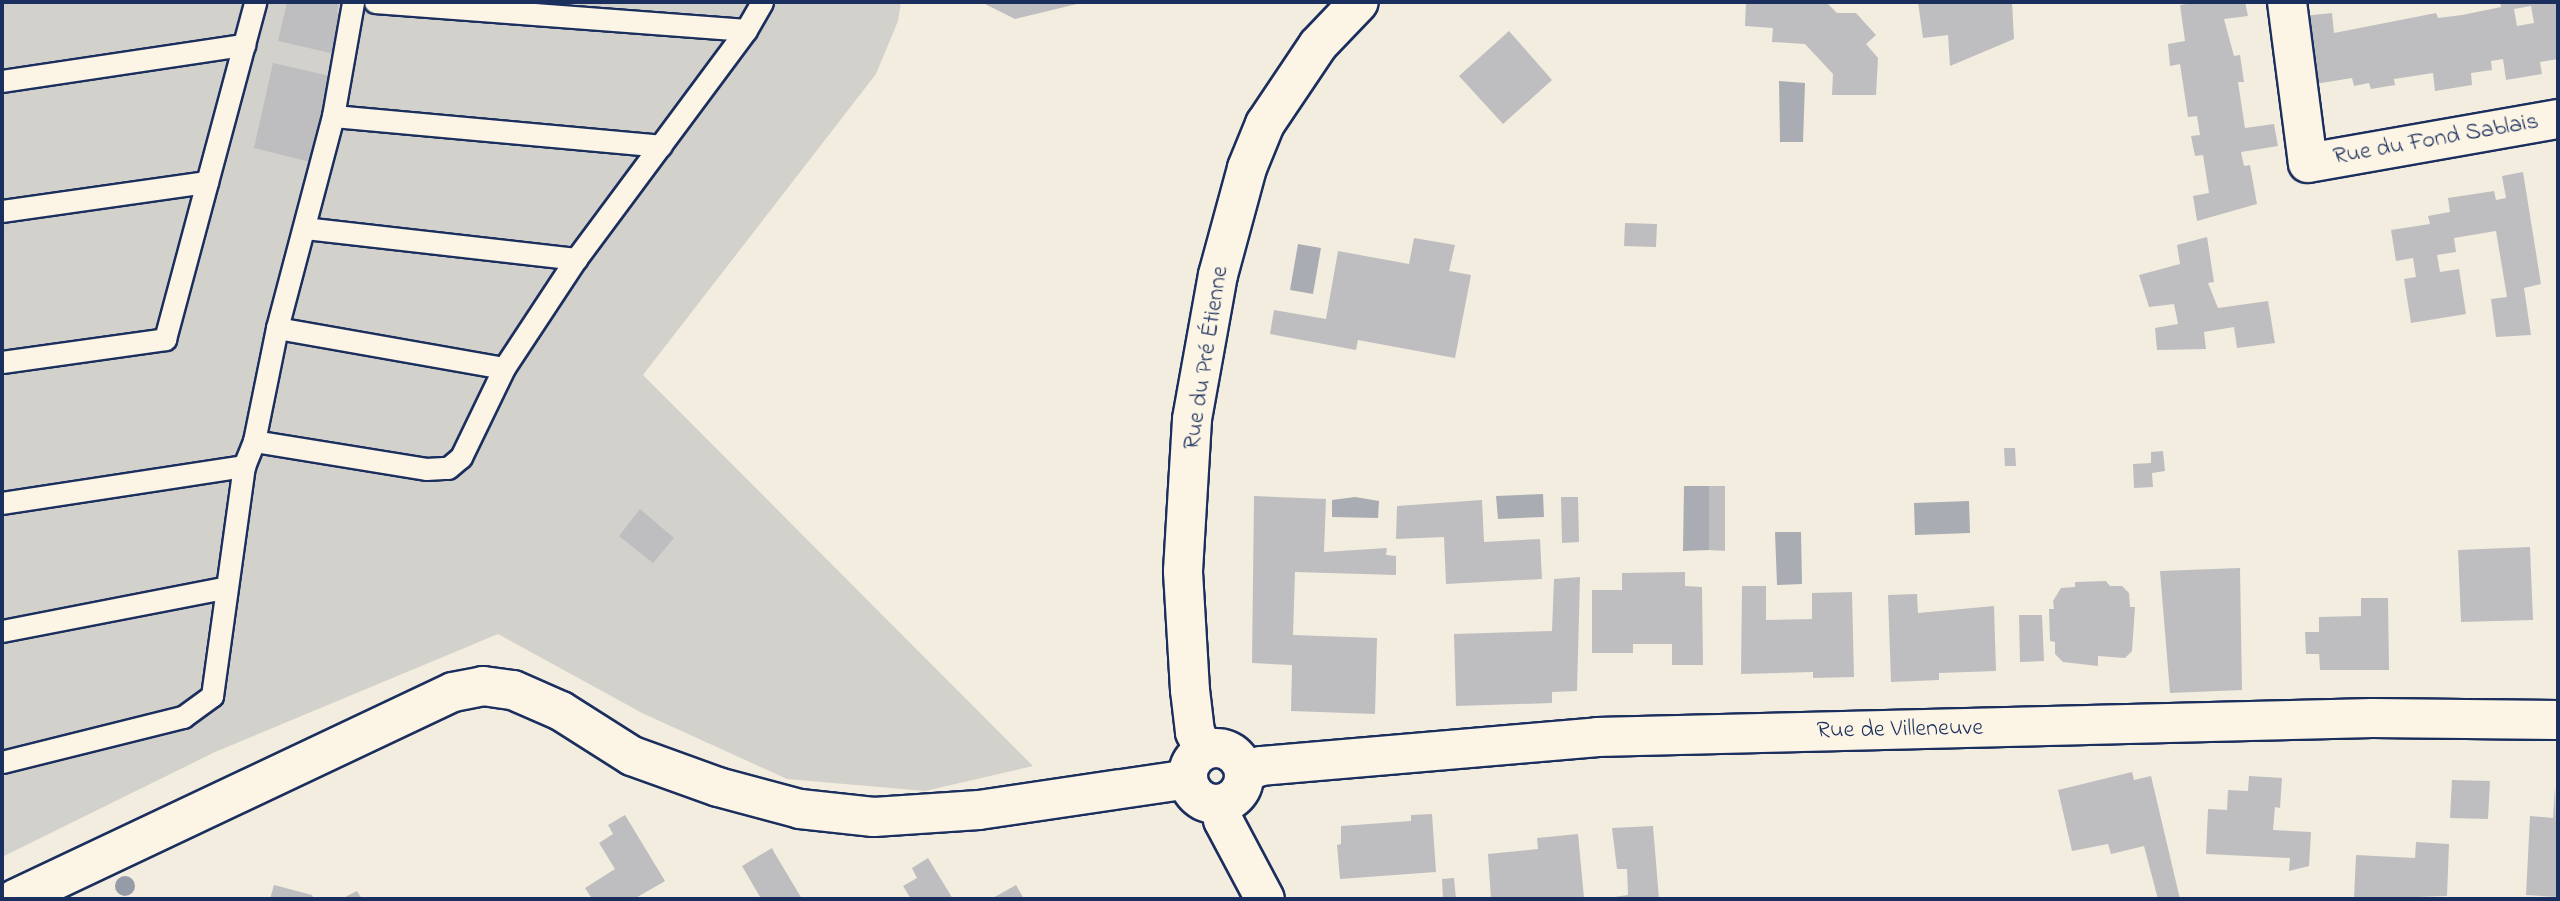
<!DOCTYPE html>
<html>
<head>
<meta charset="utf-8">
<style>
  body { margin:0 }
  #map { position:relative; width:2560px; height:901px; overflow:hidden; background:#f3ede0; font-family:"Indie Flower",sans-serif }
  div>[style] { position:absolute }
  .green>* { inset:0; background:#d3d1cc }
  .water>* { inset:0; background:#a9acb3 }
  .building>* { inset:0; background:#bebec0 }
  .roads { filter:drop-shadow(2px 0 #1b2f5e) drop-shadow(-2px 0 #1b2f5e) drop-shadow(0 2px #1b2f5e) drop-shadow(0 -2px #1b2f5e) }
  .lane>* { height:21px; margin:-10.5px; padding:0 10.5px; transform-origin:10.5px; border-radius:10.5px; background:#fcf5e5 }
  .street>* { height:38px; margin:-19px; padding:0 19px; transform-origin:19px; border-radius:19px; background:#fcf5e5 }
  .street>.ring { margin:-19px; padding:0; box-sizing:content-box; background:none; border:38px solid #fcf5e5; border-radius:50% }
  .trees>* { width:20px; height:20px; margin:-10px; border-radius:50%; background:#969ba8 }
  span { translate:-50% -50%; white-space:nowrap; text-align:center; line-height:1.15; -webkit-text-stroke:5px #fcf5e5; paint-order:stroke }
  .street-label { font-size:24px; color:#1b2f5e }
  .frame { position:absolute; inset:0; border:4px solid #1b2f5e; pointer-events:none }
</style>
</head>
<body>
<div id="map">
  <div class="green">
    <div style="clip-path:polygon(2px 2px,901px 2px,898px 21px,876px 74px,643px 375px,1033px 766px,925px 791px,787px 779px,642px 713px,498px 634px,215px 752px,2px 857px)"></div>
  </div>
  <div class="water">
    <div style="clip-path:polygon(1779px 81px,1805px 83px,1803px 142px,1780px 142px)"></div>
    <div style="clip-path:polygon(1298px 244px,1321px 248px,1313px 294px,1290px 290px)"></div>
    <div style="clip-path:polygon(1684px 486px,1709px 486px,1709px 550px,1683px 551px)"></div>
    <div style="clip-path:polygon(1543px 494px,1544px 517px,1498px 519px,1496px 496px)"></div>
    <div style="clip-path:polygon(1355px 497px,1379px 501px,1378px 518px,1332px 517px,1332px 500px)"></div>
    <div style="clip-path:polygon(1969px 501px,1970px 533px,1915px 535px,1914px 503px)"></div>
    <div style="clip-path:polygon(1775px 532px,1801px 532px,1802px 584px,1777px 585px)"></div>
  </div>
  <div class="building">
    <div style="clip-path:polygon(287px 2px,339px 2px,337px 12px,345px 14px,335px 54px,278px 41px)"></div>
    <div style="clip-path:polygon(981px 2px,1085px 2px,1015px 19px)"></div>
    <div style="clip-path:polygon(1746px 2px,1826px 2px,1837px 13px,1856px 13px,1876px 35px,1866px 44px,1878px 58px,1876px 95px,1832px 95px,1833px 74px,1805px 44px,1772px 42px,1773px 28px,1745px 26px)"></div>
    <div style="clip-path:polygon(1918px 2px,2012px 2px,2014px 39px,1950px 66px,1948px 35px,1923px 38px)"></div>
    <div style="clip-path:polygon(2199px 2px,2245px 2px,2248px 16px,2224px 19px,2234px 56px,2240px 55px,2244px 82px,2238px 82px,2245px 128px,2274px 124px,2278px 146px,2241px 152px,2244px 166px,2250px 165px,2257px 204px,2197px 221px,2193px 196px,2209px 193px,2203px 155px,2195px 156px,2191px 136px,2200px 135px,2197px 116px,2188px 117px,2180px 64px,2170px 66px,2168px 44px,2185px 41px,2180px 5px)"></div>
    <div style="clip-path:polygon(evenodd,2500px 2px,2558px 2px,2558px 59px,2540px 62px,2542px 74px,2506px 80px,2503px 59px,2491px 61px,2492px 70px,2471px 73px,2472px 85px,2435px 91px,2433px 73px,2394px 79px,2395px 85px,2371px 89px,2369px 83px,2354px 86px,2352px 78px,2315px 84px,2304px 16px,2332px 13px,2334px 33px,2436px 13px,2438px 18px,2462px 15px,2501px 7px,2500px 2px,2531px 6px,2534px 23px,2517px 26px,2514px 9px,2531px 6px)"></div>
    <div style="clip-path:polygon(1509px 31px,1552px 80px,1503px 124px,1459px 76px)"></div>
    <div style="clip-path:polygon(273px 63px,330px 76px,310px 162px,254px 148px)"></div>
    <div style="clip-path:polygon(2523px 172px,2541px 284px,2524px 288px,2531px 335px,2496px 337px,2491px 299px,2507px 297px,2496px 231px,2454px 238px,2456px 252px,2437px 255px,2440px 272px,2459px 269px,2466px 314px,2411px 323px,2404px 279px,2416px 277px,2413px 258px,2396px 261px,2391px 230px,2430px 224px,2428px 216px,2450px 212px,2448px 198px,2494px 191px,2496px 200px,2506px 198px,2502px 176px)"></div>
    <div style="clip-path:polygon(1625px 223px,1657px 224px,1656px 247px,1624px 246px)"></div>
    <div style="clip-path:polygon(2207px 237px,2214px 282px,2208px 283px,2218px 308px,2268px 301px,2275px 343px,2237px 348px,2234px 327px,2204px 332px,2206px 349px,2157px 350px,2155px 328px,2178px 324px,2174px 304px,2149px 307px,2139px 275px,2180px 264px,2177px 245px)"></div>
    <div style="clip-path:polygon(1414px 238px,1455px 245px,1449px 271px,1471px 275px,1455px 358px,1358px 340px,1356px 350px,1270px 334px,1274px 310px,1326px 319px,1338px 251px,1409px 264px)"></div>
    <div style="clip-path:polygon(2004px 448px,2015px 448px,2016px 466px,2005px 466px)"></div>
    <div style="clip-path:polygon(2163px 451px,2165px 471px,2152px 473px,2153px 487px,2134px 488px,2133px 464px,2151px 463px,2151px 452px)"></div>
    <div style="clip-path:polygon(1709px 486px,1725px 486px,1725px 551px,1709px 550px)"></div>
    <div style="clip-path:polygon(1254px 496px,1326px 499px,1324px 552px,1387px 548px,1386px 555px,1396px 556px,1396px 575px,1295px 572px,1293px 635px,1377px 638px,1375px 714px,1291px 711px,1292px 665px,1252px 663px)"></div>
    <div style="clip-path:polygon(1561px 497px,1578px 497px,1579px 542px,1562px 543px)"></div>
    <div style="clip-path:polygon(1482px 500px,1484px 542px,1540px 539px,1542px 579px,1446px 584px,1444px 537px,1396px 539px,1397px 506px)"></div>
    <div style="clip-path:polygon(640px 509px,674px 538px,653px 563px,619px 536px)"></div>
    <div style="clip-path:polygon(2530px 547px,2533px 620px,2461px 622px,2458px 550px)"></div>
    <div style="clip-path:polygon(2240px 568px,2242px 690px,2170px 693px,2160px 571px)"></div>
    <div style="clip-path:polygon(1685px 572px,1685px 586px,1702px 587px,1703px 665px,1672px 665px,1672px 644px,1633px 644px,1633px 653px,1592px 653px,1592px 590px,1622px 590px,1622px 573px)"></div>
    <div style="clip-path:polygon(1580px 577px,1577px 691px,1552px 692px,1552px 703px,1456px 706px,1454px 634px,1552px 631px,1554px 579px)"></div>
    <div style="clip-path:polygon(2106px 581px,2110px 586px,2122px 586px,2129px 593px,2130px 607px,2135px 607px,2132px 651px,2125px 658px,2098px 656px,2098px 666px,2063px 662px,2055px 654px,2055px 642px,2050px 641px,2049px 609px,2054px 609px,2053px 601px,2061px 588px,2075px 587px,2075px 582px)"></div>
    <div style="clip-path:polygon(1742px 586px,1766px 586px,1766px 620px,1812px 619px,1812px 593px,1852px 592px,1854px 677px,1813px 678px,1813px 672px,1741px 674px)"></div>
    <div style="clip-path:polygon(1917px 594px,1918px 613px,1994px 606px,1996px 671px,1939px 673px,1939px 680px,1891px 682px,1888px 595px)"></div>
    <div style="clip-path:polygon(2361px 598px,2388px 598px,2389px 670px,2320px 670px,2319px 654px,2306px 654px,2305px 632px,2319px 632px,2319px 617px,2361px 616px)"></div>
    <div style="clip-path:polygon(2019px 615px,2042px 615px,2044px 661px,2020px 662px)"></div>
    <div style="clip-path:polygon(2132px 772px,2134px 780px,2151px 776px,2180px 899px,2158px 899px,2144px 846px,2111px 854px,2108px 844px,2072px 851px,2058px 790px)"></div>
    <div style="clip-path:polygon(2249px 776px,2282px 778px,2280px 808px,2275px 807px,2273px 830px,2311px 832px,2309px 866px,2289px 871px,2290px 858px,2206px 854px,2208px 809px,2227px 810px,2228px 790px,2248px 791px)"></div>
    <div style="clip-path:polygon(2452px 780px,2490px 781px,2488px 819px,2450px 818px)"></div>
    <div style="clip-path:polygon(2555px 786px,2558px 897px,2526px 895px,2530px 816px,2553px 818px)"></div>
    <div style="clip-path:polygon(1432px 814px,1436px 872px,1340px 879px,1337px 845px,1341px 844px,1341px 826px,1411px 821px,1411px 815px)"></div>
    <div style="clip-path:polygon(625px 815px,665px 881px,634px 899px,592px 899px,585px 888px,615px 869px,599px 843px,613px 834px,608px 825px)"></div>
    <div style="clip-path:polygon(1653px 826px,1659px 899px,1601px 899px,1628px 895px,1627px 869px,1617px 869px,1612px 828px)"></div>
    <div style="clip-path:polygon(1578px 834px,1584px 898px,1491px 899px,1488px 854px,1538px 849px,1537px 838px)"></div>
    <div style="clip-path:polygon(2416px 842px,2449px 844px,2447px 896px,2354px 899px,2356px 855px,2415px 858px)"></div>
    <div style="clip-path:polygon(772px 848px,774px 852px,802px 899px,756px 899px,760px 897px,742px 866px)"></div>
    <div style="clip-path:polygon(928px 858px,953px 899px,911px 899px,903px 886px,917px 878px,912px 868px)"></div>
    <div style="clip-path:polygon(1454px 878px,1456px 899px,1443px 899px,1442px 879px)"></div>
    <div style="clip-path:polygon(274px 885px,312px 895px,314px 899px,270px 899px)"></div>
    <div style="clip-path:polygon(1016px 885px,1024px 899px,991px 899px)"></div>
    <div style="clip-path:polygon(357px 891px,362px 899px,342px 899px,347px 896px)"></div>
  </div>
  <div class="roads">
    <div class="lane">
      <div style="left:375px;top:2px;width:372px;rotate:4.3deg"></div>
      <div style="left:2px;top:81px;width:245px;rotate:-8.5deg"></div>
      <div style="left:333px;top:116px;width:329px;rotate:5.2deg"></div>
      <div style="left:2px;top:211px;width:207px;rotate:-8.1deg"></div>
      <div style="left:305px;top:228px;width:273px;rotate:6.5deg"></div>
      <div style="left:277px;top:328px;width:230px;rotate:10deg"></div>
      <div style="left:2px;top:362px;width:165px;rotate:-8deg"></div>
      <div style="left:165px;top:339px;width:349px;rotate:-75deg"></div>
      <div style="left:254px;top:441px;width:115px;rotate:-78.5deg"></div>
      <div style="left:277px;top:328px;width:219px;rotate:-75.2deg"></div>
      <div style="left:333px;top:116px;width:116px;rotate:-80deg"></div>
      <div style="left:2px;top:503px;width:245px;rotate:-8.7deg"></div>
      <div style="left:2px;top:631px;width:226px;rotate:-11deg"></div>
      <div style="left:2px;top:762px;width:187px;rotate:-14deg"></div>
      <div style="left:183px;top:717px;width:36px;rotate:-36deg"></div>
      <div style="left:212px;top:696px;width:232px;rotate:-82.1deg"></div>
      <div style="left:244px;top:466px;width:27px;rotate:-68deg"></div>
      <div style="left:254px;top:441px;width:174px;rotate:9.2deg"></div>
      <div style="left:426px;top:469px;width:22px;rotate:-3deg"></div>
      <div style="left:448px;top:468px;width:17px;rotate:-40deg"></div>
      <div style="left:461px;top:457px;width:99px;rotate:-64.2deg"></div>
      <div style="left:504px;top:368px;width:131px;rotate:-56.6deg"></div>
      <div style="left:576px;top:259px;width:285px;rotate:-53.4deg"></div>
      <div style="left:746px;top:30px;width:32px;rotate:-60deg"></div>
    </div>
    <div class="street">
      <div style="left:2287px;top:2px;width:162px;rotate:82.6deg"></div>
      <div style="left:2308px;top:163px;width:254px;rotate:-10deg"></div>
      <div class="ring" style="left:1188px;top:748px;width:18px;height:18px"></div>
      <div style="left:1204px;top:750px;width:20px;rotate:-117deg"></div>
      <div style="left:1195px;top:732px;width:42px;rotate:-96.8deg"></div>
      <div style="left:1190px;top:690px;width:119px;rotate:-93.4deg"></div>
      <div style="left:1183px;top:571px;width:152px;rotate:-86.6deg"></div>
      <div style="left:1192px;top:419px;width:146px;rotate:-79.8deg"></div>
      <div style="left:1218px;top:275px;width:111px;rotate:-74.8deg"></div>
      <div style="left:1247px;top:168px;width:48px;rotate:-67.8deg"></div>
      <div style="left:1265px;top:124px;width:95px;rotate:-56.1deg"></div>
      <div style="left:1318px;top:45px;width:59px;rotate:-46.4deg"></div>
      <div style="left:1244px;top:773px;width:18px;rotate:-22deg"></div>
      <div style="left:1261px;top:766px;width:337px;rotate:-4.9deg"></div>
      <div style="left:1597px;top:737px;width:776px;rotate:-1.4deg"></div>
      <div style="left:2373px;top:718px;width:185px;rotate:0.6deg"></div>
      <div style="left:1222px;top:804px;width:16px;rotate:86deg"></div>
      <div style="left:1223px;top:820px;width:89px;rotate:62deg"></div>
      <div style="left:15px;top:899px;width:484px;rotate:-25.3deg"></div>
      <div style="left:453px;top:692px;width:31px;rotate:-11deg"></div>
      <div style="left:483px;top:686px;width:30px;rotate:8deg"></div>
      <div style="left:513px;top:690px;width:52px;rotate:23.6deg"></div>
      <div style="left:561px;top:711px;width:84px;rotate:32.4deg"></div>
      <div style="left:632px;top:756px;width:91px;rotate:19.8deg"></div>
      <div style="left:718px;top:787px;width:85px;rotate:15deg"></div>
      <div style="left:800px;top:809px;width:74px;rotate:6.2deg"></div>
      <div style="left:874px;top:817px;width:105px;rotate:-3.8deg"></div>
      <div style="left:979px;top:810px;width:211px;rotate:-8.4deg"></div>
    </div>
  </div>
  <div class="trees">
    <div style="left:125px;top:886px"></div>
  </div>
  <div class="street-label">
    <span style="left:2436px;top:140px;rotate:-10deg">Rue du Fond Sablais</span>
    <span style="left:1207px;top:358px;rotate:-81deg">Rue du Pré Étienne</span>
    <span style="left:1900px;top:730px;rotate:-1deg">Rue de Villeneuve</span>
  </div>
  <div class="frame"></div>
</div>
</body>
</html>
